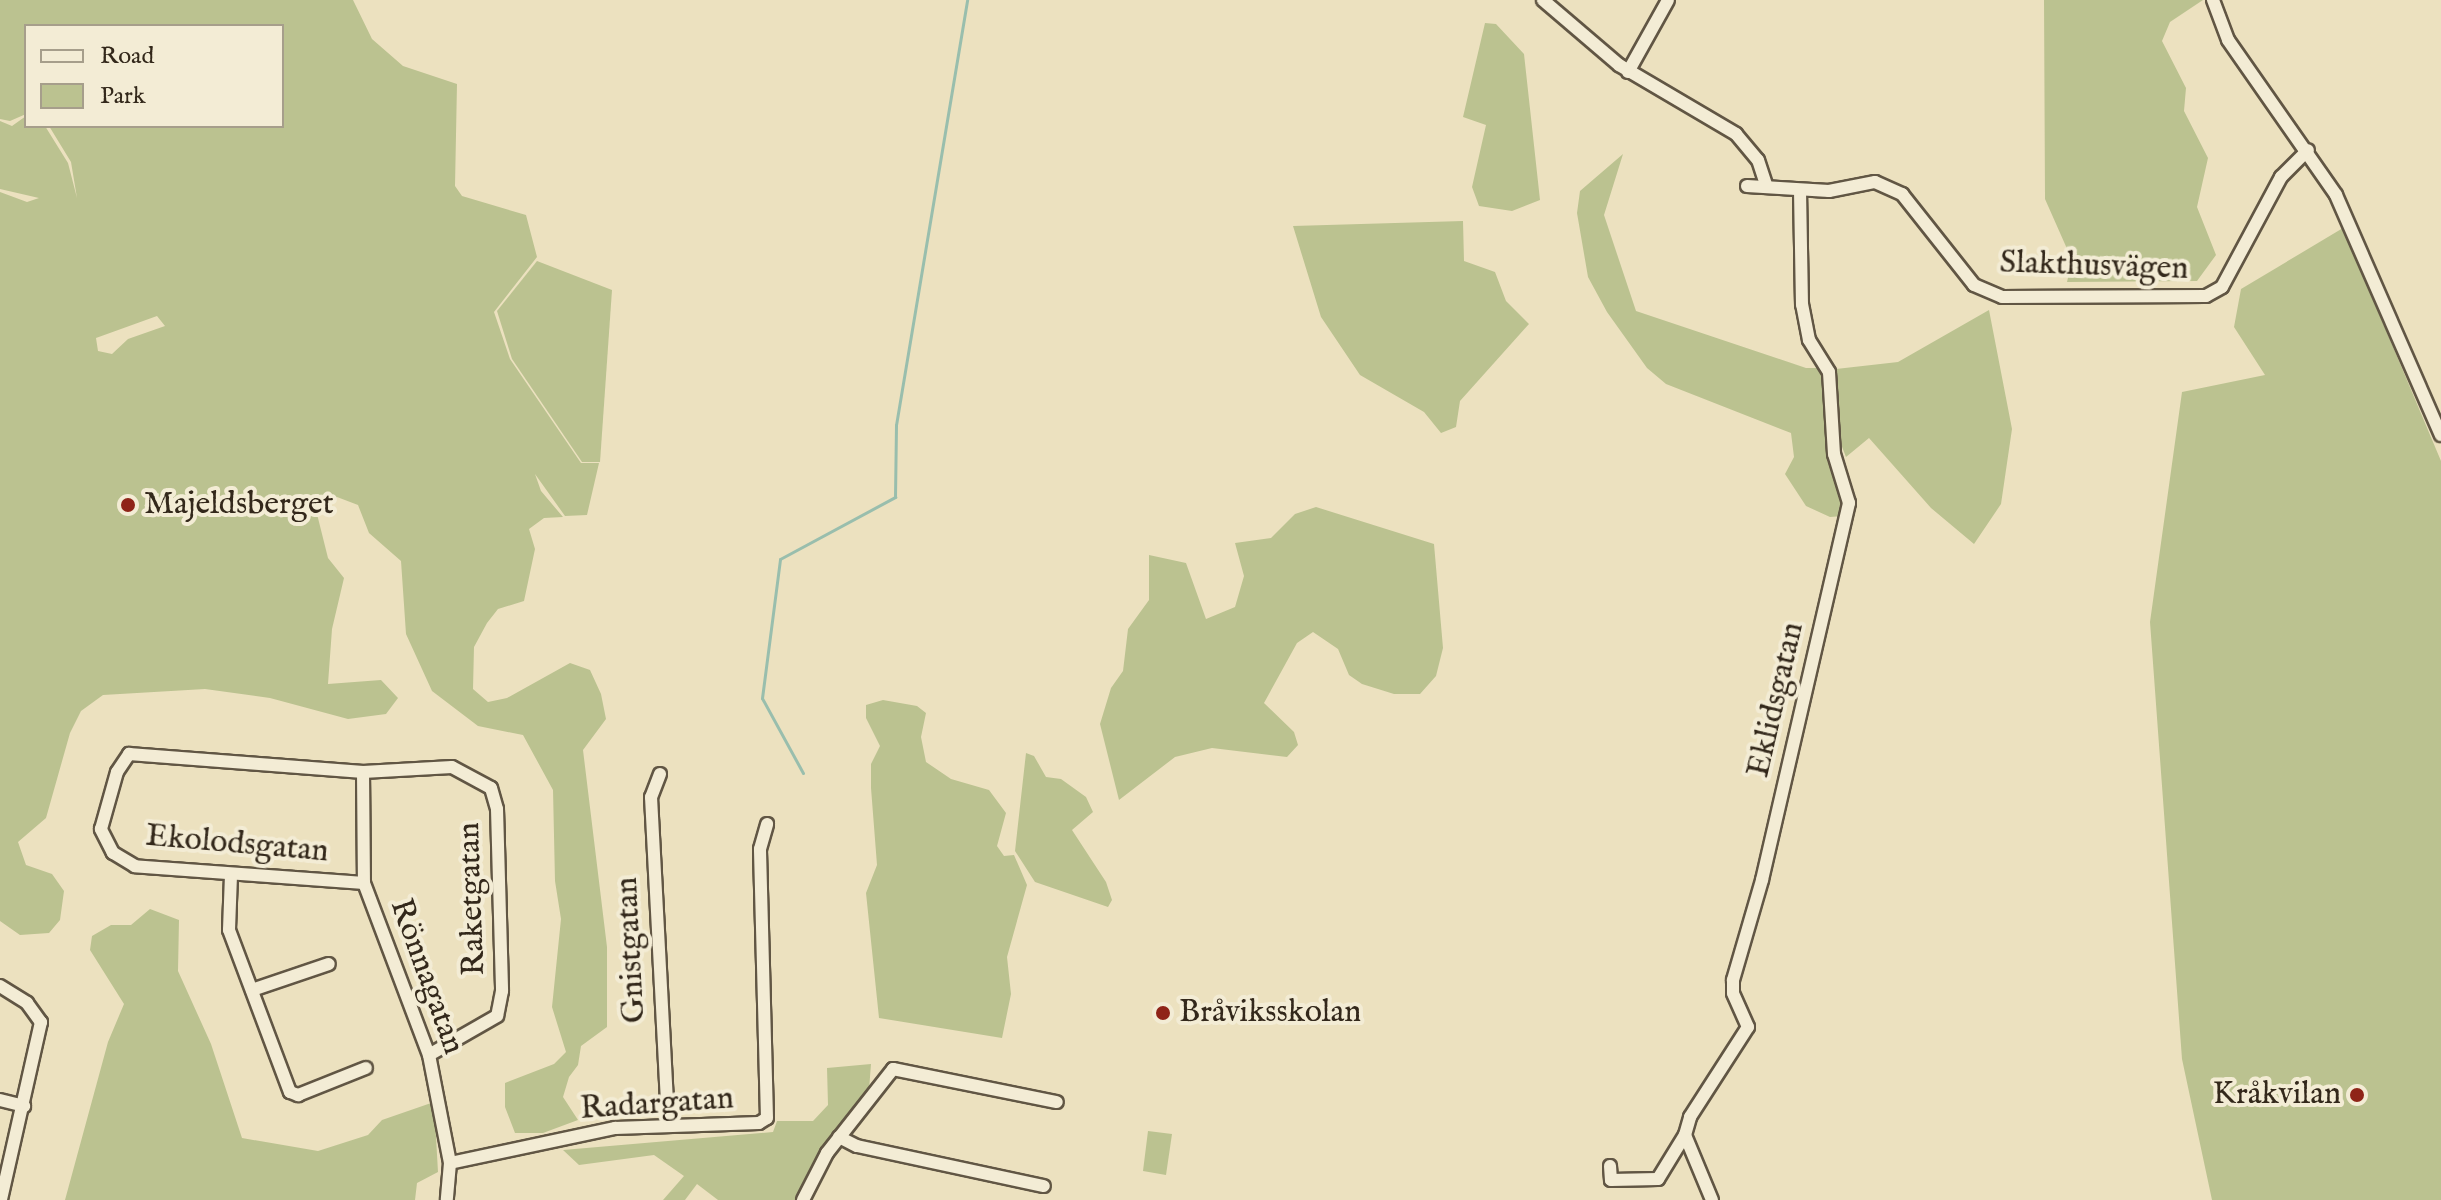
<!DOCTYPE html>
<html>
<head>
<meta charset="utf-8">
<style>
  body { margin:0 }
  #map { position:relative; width:2441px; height:1200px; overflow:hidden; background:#ece1bf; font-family:"IM FELL English",serif }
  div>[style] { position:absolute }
  .green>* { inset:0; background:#bbc290 }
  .stream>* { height:3px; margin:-1.5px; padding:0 1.5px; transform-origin:1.5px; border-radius:1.5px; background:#99bead }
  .roads { filter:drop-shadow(2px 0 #615644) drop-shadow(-2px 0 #615644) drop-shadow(0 2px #615644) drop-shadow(0 -2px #615644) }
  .minor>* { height:12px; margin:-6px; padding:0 6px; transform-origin:6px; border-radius:6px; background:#f3ecd5 }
  .dots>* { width:22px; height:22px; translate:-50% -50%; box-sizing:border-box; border:4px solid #f3ecd5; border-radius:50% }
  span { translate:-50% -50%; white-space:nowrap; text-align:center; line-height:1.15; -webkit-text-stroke:8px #f3ecd5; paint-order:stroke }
  .street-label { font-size:32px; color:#33281b }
  .poi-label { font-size:32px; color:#33281b }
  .left { translate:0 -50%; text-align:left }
  .right { translate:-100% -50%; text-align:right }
  .legend { position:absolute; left:24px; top:24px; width:260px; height:104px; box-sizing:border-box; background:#f3ecd5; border:2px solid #a69e8b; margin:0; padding:10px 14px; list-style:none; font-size:24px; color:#33281b }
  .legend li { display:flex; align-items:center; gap:16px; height:40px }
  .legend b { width:40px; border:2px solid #a69e8b }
</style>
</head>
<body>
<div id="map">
  <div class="green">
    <div style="clip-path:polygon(evenodd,0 0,353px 0,372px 39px,403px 66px,457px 84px,455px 186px,462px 196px,526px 215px,537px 257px,494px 312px,510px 359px,581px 463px,599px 463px,587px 515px,565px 516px,535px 474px,541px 491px,563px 517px,544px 518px,529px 529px,535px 549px,524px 601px,498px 609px,487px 623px,474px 647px,473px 689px,488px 702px,507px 698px,570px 663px,590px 670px,601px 694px,606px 719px,583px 750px,607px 947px,607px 1027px,581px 1046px,578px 1065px,569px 1077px,563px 1097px,578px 1120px,543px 1133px,515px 1133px,505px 1107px,505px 1083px,554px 1064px,566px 1052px,552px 1007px,561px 919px,555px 881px,553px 790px,523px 735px,478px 726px,432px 691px,406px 634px,401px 561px,369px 533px,358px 505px,337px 497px,317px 514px,328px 558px,344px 578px,332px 629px,328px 684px,381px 680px,398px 698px,386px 714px,348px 719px,270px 698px,205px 689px,103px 695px,81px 711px,70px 733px,46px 818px,18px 842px,26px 865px,52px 874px,64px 891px,60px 920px,49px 933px,20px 935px,0 921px,0 192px,27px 202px,39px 198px,0 189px,0 121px,12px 126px,26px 116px,26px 126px,45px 126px,68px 163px,77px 198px,71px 162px,49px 126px,282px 126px,282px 26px,26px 26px,26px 114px,10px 121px,0 119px,0 0,157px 316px,165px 326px,128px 339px,112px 354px,98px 351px,96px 338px,157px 316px)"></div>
    <div style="clip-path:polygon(2044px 0,2203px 0,2170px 22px,2162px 41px,2186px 88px,2184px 111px,2208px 158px,2197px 207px,2216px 255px,2197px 281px,2067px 282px,2072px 260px,2045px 199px)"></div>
    <div style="clip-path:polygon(1485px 23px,1496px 24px,1524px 54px,1540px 200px,1512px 211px,1479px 206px,1472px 187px,1486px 125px,1463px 117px)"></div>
    <div style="clip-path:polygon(1623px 154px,1604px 215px,1636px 311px,1806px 368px,1824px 368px,1847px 501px,1843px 516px,1830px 517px,1806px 506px,1785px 474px,1794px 457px,1791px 433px,1666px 384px,1647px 368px,1607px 312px,1588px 277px,1577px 213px,1580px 191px)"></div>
    <div style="clip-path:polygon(1463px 221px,1464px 261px,1495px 272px,1506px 301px,1529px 324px,1460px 401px,1456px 427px,1441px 433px,1424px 412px,1360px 375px,1321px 317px,1293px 226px)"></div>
    <div style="clip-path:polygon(2343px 228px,2441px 461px,2441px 1200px,2212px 1200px,2182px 1059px,2150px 622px,2182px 392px,2265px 375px,2234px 327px,2241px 289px)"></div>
    <div style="clip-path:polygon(537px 261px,612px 290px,600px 462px,582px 462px,512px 359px,497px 311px)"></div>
    <div style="clip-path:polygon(1989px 310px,2012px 429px,2001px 504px,1974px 544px,1931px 508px,1869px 438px,1846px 457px,1835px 429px,1836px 369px,1898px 362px)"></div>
    <div style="clip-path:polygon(1316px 507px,1434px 544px,1443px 648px,1436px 676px,1420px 694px,1394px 694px,1362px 684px,1349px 675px,1338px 649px,1313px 632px,1297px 643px,1264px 703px,1294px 732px,1298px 745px,1287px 757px,1212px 748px,1175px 757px,1119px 800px,1100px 724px,1111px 688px,1123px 671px,1128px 629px,1149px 600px,1149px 555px,1186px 563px,1206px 619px,1235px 607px,1244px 576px,1235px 543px,1271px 538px,1295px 514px)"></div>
    <div style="clip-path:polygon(883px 700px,917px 706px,926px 713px,921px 737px,926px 762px,951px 779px,989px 790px,1006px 813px,997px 846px,1004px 856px,1014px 855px,1027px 885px,1007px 957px,1011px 994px,1002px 1038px,879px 1018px,866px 893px,877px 865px,871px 788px,871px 764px,880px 746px,866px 718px,866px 705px)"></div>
    <div style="clip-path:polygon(1026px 753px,1034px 756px,1046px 777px,1061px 779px,1086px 797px,1093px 812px,1072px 830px,1106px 882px,1112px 900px,1108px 907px,1035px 882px,1015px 851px)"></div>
    <div style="clip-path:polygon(150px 909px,179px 920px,178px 971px,211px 1044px,242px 1138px,318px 1151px,368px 1135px,382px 1120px,434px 1102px,438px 1172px,417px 1183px,415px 1200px,65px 1200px,108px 1042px,124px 1004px,90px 950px,92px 936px,111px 925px,131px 925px)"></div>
    <div style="clip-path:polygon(871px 1064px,869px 1090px,817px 1157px,800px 1200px,718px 1200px,697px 1184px,685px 1200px,663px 1200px,684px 1176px,654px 1155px,579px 1165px,563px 1150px,773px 1132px,777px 1121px,813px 1121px,828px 1105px,827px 1068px)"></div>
    <div style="clip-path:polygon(1148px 1131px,1172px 1134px,1166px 1175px,1143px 1171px)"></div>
  </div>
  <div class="stream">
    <div style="left:803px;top:773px;width:85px;rotate:-118.7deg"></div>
    <div style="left:762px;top:698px;width:140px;rotate:-82.6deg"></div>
    <div style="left:780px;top:559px;width:131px;rotate:-28.3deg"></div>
    <div style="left:895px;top:497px;width:72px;rotate:-89.2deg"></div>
    <div style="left:896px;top:425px;width:431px;rotate:-80.5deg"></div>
  </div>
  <div class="roads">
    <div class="minor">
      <div style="left:1543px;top:0;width:100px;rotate:40.5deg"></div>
      <div style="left:1619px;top:65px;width:136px;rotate:30.5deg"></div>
      <div style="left:1736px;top:134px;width:34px;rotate:50deg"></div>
      <div style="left:1758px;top:160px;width:26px;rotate:72deg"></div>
      <div style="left:2213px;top:0;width:43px;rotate:69.4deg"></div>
      <div style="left:2228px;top:40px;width:189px;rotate:55.1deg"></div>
      <div style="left:2336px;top:195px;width:262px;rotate:66.4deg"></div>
      <div style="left:1628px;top:72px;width:82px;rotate:-60.9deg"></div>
      <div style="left:1747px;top:186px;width:82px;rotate:3.5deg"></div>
      <div style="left:1829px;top:191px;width:47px;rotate:-11.1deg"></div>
      <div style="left:1875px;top:182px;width:30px;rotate:24deg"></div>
      <div style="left:1902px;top:194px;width:116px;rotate:51.6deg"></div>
      <div style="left:1974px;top:285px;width:30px;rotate:23deg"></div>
      <div style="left:2002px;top:297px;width:204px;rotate:-0.3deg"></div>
      <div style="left:2206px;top:296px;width:18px;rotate:-29deg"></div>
      <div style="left:2222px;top:287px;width:125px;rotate:-61.8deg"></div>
      <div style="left:2281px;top:177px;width:38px;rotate:-45deg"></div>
      <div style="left:363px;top:772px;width:111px;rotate:89.5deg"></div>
      <div style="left:364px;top:883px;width:184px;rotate:69.3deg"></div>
      <div style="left:429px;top:1055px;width:110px;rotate:79deg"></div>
      <div style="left:450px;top:1163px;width:37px;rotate:95deg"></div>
      <div style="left:660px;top:774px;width:25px;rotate:111deg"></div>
      <div style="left:651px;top:797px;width:329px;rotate:87deg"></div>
      <div style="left:231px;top:875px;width:55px;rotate:92.1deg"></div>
      <div style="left:229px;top:930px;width:173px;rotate:69.4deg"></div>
      <div style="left:290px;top:1092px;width:9px;rotate:21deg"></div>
      <div style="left:298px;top:1095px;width:73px;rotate:-21.7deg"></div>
      <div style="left:364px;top:883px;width:230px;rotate:-175.8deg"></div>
      <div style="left:135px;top:866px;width:26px;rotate:-149deg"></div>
      <div style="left:113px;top:853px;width:27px;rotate:-117deg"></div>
      <div style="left:101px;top:829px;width:59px;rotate:-74.3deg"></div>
      <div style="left:117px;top:772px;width:22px;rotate:-56deg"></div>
      <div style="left:129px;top:754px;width:235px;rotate:4.4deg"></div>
      <div style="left:363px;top:772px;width:89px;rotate:-3.2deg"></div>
      <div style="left:452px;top:767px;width:44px;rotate:28.3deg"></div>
      <div style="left:491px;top:788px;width:22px;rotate:74deg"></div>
      <div style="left:497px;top:809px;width:182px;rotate:88.4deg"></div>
      <div style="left:502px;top:991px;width:25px;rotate:101deg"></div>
      <div style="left:497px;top:1016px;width:78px;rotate:150.2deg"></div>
      <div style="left:0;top:986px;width:32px;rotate:32deg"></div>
      <div style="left:27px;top:1003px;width:24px;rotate:54deg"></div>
      <div style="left:41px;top:1022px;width:182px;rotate:102.7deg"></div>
      <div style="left:252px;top:990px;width:81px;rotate:-18.7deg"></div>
      <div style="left:0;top:1100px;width:25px;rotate:14deg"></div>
      <div style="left:839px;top:1137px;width:20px;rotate:27deg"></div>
      <div style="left:857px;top:1146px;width:191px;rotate:12.1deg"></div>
      <div style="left:450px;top:1163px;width:169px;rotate:-12deg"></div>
      <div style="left:615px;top:1128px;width:144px;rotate:-2deg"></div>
      <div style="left:759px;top:1123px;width:9px;rotate:-32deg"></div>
      <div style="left:767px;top:1118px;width:269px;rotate:-91.5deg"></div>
      <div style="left:760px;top:849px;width:26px;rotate:-74deg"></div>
      <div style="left:1610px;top:1166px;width:14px;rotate:86deg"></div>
      <div style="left:1611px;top:1180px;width:47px;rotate:-1.2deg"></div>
      <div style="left:1658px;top:1179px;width:52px;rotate:-58.5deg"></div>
      <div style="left:803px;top:1200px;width:53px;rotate:-62.9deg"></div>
      <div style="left:827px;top:1153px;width:107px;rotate:-51.8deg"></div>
      <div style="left:893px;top:1069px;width:167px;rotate:11.4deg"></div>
      <div style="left:1712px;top:1200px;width:70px;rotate:-112.6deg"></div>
      <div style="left:1685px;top:1135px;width:19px;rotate:-74deg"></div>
      <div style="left:1690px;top:1117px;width:107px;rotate:-57.2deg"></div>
      <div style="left:1748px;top:1027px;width:37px;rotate:-114deg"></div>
      <div style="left:1733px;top:993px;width:13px;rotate:-90deg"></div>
      <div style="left:1733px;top:980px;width:104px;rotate:-73.8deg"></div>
      <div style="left:1762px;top:880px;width:387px;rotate:-77deg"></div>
      <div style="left:1849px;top:503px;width:51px;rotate:-107deg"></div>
      <div style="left:1834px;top:454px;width:82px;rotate:-93.5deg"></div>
      <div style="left:1829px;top:372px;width:38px;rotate:-122deg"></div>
      <div style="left:1809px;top:340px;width:36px;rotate:-101deg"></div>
      <div style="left:1802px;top:305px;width:114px;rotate:-91deg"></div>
    </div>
  </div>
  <div class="dots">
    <div style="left:128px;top:505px;background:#8f2418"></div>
    <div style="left:1163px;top:1013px;background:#8f2418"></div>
    <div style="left:2357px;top:1095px;background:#8f2418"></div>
  </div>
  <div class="street-label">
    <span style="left:2094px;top:267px;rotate:2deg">Slakthusvägen</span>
    <span style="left:1777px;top:700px;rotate:-77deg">Eklidsgatan</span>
    <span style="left:237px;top:845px;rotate:5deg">Ekolodsgatan</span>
    <span style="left:473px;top:899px;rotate:-92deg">Raketgatan</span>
    <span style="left:632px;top:950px;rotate:-93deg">Gnistgatan</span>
    <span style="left:426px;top:977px;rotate:70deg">Rönnagatan</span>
    <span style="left:657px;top:1105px;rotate:-4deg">Radargatan</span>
  </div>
  <div class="poi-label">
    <span class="left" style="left:144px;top:505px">Majeldsberget</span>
    <span class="left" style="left:1179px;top:1013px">Bråviksskolan</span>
    <span class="right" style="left:2341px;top:1095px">Kråkvilan</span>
  </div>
  <ul class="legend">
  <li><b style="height:10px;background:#f3ecd5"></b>Road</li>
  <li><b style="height:22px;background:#bbc290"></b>Park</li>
  </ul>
</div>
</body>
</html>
